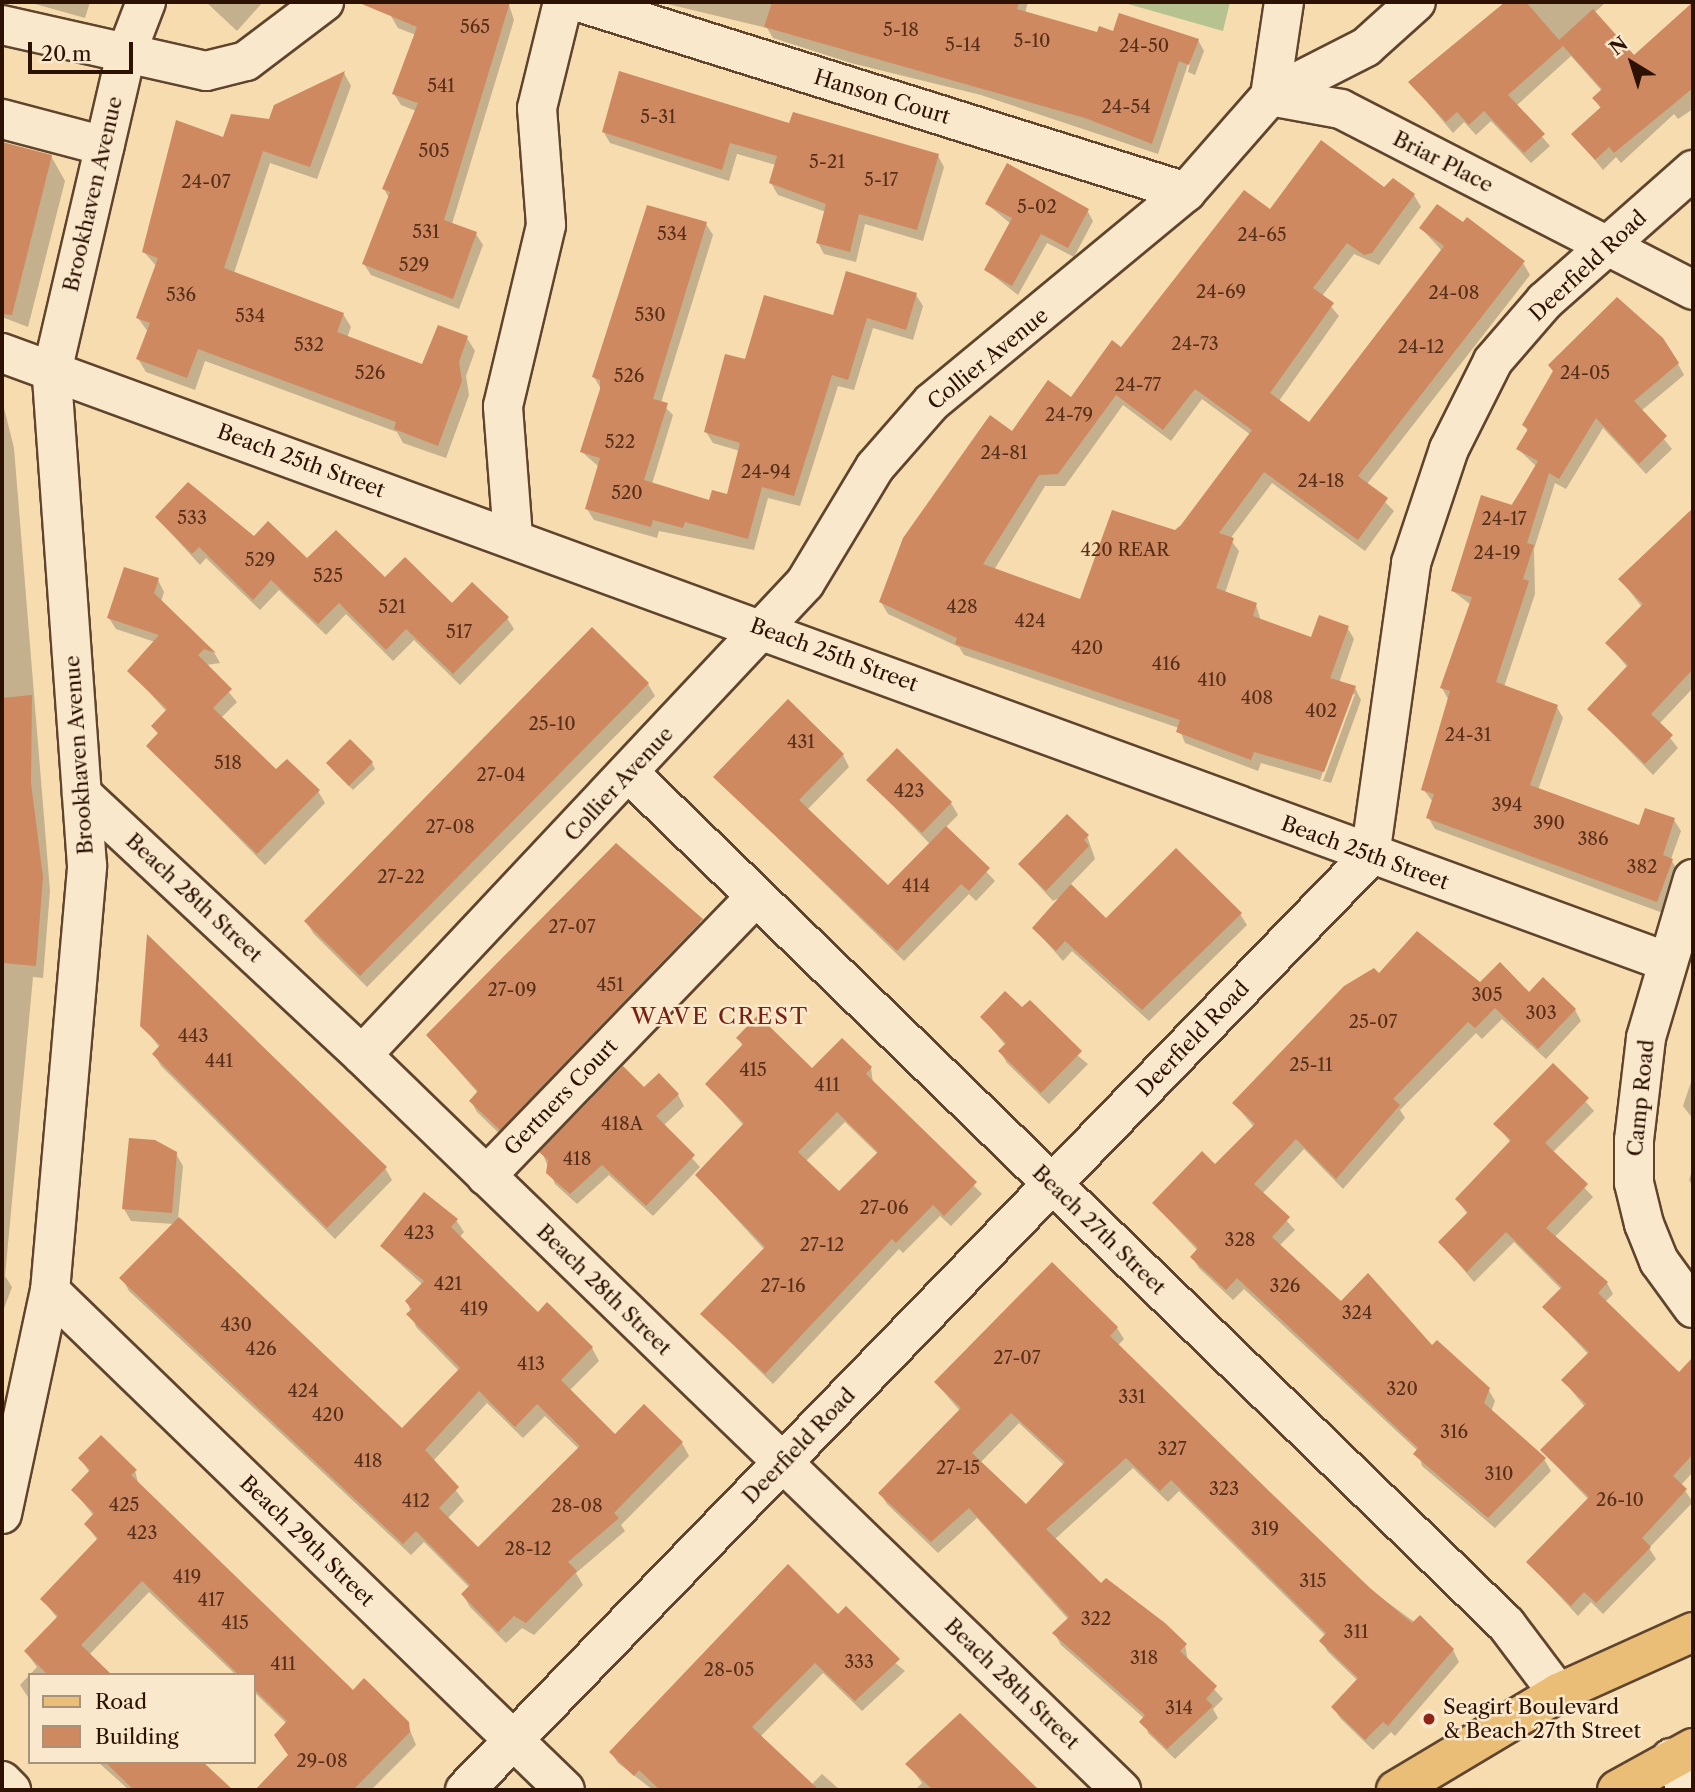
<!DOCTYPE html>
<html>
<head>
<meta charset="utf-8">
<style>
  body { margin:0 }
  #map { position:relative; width:1695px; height:1792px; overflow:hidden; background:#f6dcaf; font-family:"Libre Caslon Text",serif }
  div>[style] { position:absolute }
  .green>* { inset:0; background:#b6c290 }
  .shadow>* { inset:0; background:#0003 }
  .building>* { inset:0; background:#cf8960 }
  .roads { filter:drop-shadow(2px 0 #5f442e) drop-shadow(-2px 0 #5f442e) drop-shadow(0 2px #5f442e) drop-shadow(0 -2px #5f442e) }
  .minor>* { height:38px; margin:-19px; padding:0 19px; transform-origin:19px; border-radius:19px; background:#f9e8cb }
  .major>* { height:38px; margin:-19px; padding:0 19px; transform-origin:19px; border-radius:19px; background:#ebbe78 }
  .dots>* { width:19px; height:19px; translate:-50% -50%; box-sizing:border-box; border:4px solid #f9e8cb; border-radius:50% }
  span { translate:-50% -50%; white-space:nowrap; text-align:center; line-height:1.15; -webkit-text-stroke:5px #f9e8cb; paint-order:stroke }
  .number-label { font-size:18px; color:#562f1a }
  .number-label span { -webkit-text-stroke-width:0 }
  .street-label { font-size:21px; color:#2d1103 }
  .poi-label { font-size:21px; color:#2d1103 }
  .left { translate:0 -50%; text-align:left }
  .neighbourhood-label { font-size:23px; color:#7a1f14; letter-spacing:2px }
  .frame { position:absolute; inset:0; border:4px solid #2d1103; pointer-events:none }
  .legend { position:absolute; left:28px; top:1673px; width:228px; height:91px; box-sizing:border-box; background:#f9e8cb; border:2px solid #a7927b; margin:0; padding:9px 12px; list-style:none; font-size:21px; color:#2d1103 }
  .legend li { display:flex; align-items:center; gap:14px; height:35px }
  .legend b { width:35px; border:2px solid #a7927b }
  .north { position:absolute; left:1597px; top:28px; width:70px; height:70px; -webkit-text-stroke:5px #f9e8cb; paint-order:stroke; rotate:322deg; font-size:19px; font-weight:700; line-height:28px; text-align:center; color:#2d1103 }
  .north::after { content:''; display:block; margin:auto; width:24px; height:32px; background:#2d1103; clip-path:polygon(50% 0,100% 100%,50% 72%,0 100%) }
  .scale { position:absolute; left:28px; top:42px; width:105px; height:32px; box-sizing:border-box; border:4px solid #2d1103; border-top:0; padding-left:9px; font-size:21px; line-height:24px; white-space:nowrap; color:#2d1103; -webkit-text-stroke:5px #f9e8cb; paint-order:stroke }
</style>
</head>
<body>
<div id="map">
  <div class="green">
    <div style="clip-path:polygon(1121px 2px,1230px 2px,1223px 31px)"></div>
  </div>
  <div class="shadow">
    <div style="clip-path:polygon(28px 2px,90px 2px,85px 18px)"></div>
    <div style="clip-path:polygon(206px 2px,263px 2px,237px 31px)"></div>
    <div style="clip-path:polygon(396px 2px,508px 2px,514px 20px,452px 224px,476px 234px,483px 245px,459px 309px,371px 275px,364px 264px,389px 198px,384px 189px,416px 111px,401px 105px,394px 94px,416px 35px,398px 28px,391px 16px)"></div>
    <div style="clip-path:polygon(659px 2px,1028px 2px,1025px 13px,1098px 34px,1198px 40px,1204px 51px,1195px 75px,1188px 72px,1194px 46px,1158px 154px,981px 95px,851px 63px,773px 38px,767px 28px)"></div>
    <div style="clip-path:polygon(1506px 2px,1606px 2px,1594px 13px,1634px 57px,1693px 2px,1693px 109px,1678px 119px,1674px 114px,1621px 163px,1616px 157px,1603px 170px,1574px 134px,1601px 109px,1594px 98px,1602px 91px,1571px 56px,1516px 106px,1550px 146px,1531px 163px,1491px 121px,1476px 135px,1464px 122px,1453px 133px,1410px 82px)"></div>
    <div style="clip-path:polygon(344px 73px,351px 86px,317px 179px,270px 163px,234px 273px,343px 314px,351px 327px,347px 338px,423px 366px,467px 338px,475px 351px,466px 376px,469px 395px,446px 458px,403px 443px,397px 432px,205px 361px,195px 390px,146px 372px,138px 359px,148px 332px,138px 318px,157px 267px,144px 252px,224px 139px,270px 121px)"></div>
    <div style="clip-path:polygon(790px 125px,938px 156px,944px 167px,923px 241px,865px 224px,856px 262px,824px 254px,818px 243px,826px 212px,778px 195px,771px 183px,776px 165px,737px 154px,729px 181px,610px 143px,603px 131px)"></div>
    <div style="clip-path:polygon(2px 142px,51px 156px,65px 181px,28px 327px,2px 317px)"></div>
    <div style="clip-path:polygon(evenodd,1384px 189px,1414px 195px,1421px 207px,1379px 265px,1354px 254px,1322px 296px,1339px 316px,1279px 401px,1309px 424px,1442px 251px,1421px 228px,1523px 263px,1530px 275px,1367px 484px,1394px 511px,1365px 551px,1272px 483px,1230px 539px,1239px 551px,1225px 593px,1256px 605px,1261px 621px,1312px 639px,1347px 627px,1354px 639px,1339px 683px,1355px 688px,1361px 700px,1331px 783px,1261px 763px,1258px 771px,1185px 743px,1179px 728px,964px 655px,959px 647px,888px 614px,881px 602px,1012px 433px,1071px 399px,1270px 212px,1384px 189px,1202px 399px,1251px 435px,1176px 532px,1081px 601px,994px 570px,1045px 486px,1065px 486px,1123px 405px,1171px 441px,1202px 399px,1384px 189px,1351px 694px,1355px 694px,1323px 781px,1320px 780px,1351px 694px)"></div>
    <div style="clip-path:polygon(987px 204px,1087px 210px,1093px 221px,1074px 257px,1047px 243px,1018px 295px,986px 270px,1011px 224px)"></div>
    <div style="clip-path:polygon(706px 224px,713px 235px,661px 403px,673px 415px,652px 484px,710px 502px,728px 496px,740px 451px,713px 443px,706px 432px,746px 361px,834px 317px,916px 295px,923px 306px,913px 340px,873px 328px,854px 390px,838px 386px,800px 506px,768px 498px,754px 550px,659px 531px,657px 538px,594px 520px,587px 509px,599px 467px,582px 452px,601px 389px,594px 377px)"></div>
    <div style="clip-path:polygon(1678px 364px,1684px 375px,1641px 411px,1672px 449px,1646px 474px,1603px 428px,1566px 489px,1555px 483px,1534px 549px,1535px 594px,1504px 687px,1557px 707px,1563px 718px,1538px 790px,1640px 827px,1674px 820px,1681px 831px,1671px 859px,1678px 872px,1663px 913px,1435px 829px,1428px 817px,1433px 802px,1423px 789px,1448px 699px,1442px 688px,1471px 605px,1453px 591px,1537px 467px,1518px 449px,1528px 432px,1524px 425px)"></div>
    <div style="clip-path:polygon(3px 404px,14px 448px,50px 891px,43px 978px,33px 977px,5px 1276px,12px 1287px,2px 1314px)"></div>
    <div style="clip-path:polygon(1693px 509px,1693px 688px,1659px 724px,1678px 748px,1653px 775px,1589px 709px,1628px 668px,1607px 643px,1642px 607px,1620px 579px)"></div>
    <div style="clip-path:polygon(157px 518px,254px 538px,307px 561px,507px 618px,514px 629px,460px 685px,414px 640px,393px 661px,346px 614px,326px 635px,279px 590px,260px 610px,206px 558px,200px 565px)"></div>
    <div style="clip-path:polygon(158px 580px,164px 592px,161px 602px,215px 654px,220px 663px,206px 665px,237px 702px,221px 718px,276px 772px,318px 791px,325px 803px,265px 865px,148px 746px,159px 735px,153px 726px,167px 712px,130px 671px,155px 642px,116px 629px,109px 618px)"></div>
    <div style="clip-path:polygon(648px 684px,655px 696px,367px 987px,313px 933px,306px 921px)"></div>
    <div style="clip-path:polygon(843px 755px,849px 767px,807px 810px,888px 888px,930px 844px,868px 780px,951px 803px,958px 815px,945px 828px,995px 881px,976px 901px,969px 894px,904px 961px,715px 777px)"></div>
    <div style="clip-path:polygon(372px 763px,375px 769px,353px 790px,331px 768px)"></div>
    <div style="clip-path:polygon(1087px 836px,1095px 859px,1070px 885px,1106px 920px,1240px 914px,1247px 925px,1149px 1021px,1072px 951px,1063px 961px,1034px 928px,1063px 896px,1053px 901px,1020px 865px)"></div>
    <div style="clip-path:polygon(616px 845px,708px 931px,506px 1140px,477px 1112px,471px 1101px,478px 1093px,428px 1036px)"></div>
    <div style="clip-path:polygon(1379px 975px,1529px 994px,1575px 1010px,1581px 1021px,1546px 1059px,1502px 1019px,1482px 1039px,1476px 1033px,1400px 1110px,1405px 1118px,1343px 1189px,1304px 1149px,1262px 1194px,1295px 1230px,1279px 1246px,1341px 1303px,1432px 1348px,1488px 1389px,1495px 1401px,1491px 1412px,1544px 1459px,1551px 1471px,1495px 1528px,1422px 1466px,1418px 1451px,1244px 1289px,1233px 1300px,1199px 1268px,1192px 1257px,1198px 1251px,1154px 1204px,1215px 1167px,1254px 1127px,1234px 1103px)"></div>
    <div style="clip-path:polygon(1022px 1010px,1088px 1064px,1049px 1104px,1007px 1063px,1000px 1051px,1006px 1046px,982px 1017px)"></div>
    <div style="clip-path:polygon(142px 1025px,385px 1168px,392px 1180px,335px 1239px,161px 1066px,154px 1054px,160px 1048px)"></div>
    <div style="clip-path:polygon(evenodd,738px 1038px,812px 1070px,871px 1068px,873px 1083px,982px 1194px,951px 1226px,940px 1216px,903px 1253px,899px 1249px,773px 1384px,702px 1314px,765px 1250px,697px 1176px,744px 1126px,707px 1084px,743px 1047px,738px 1038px,845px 1122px,878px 1154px,839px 1193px,806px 1161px,845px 1122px)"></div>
    <div style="clip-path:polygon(1553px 1065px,1594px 1111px,1552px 1153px,1593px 1197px,1554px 1238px,1607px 1283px,1613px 1294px,1605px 1302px,1693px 1386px,1693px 1472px,1681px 1485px,1693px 1502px,1649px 1548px,1656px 1559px,1603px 1614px,1591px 1602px,1578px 1616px,1528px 1562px,1589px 1500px,1542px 1451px,1585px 1407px,1564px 1381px,1589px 1355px,1544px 1307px,1561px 1289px,1514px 1242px,1474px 1282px,1440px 1242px,1468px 1215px,1457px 1199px,1511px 1143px,1496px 1124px)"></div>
    <div style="clip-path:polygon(1693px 1076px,1693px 1119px,1683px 1106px)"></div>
    <div style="clip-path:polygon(644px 1089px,678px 1095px,684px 1106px,663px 1126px,700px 1167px,653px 1216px,609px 1175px,577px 1204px,555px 1184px,542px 1152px)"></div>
    <div style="clip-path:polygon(evenodd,176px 1154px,183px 1166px,178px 1219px,402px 1430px,459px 1371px,416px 1327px,407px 1301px,423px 1285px,382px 1247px,456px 1220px,464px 1232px,459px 1238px,538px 1314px,592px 1348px,599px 1361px,569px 1391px,615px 1436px,682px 1443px,689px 1456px,621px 1525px,625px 1531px,576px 1573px,583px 1585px,534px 1635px,522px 1628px,506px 1643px,470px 1607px,463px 1595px,470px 1588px,424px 1542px,411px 1555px,129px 1291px,122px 1278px,174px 1224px,131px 1221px,124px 1209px,176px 1154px,487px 1403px,523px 1438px,545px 1416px,579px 1449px,478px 1549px,447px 1519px,464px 1501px,433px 1461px,487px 1403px)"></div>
    <div style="clip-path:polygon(1693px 1168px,1693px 1187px,1689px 1180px)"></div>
    <div style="clip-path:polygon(evenodd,1117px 1328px,1124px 1339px,1117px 1346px,1369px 1589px,1453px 1650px,1459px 1662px,1395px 1736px,1391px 1732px,1373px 1750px,1340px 1718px,1333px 1707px,1358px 1681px,1328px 1652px,1321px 1641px,1326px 1636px,1179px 1491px,1168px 1502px,1133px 1468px,1054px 1540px,1101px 1586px,1185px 1645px,1188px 1661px,1223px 1699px,1213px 1709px,1218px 1718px,1175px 1759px,1148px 1733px,1145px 1719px,1061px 1645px,1055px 1634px,1068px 1619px,977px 1518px,938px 1553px,887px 1504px,880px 1493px,960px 1411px,936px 1383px,1117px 1328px,1019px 1423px,1065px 1466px,1026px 1506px,980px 1463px,1019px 1423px)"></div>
    <div style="clip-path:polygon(81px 1459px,135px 1471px,139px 1486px,353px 1692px,407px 1723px,416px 1745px,371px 1790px,257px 1790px,289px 1756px,287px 1724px,254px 1692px,254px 1675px,236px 1675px,149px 1592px,89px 1655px,110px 1675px,30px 1675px,30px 1700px,20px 1685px,37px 1667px,26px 1652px,58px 1619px,42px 1599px,98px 1541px,86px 1524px,94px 1516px,73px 1490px,90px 1473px)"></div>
    <div style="clip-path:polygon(838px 1616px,905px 1671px,862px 1711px,823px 1673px,760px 1737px,811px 1785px,822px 1774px,840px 1790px,653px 1790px,618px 1763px,611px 1752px)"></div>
    <div style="clip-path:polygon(98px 1762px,201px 1762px,231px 1790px,129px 1790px)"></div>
    <div style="clip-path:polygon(908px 1764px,1036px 1787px,1037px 1790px,915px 1790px,922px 1783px)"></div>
  </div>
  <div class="building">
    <div style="clip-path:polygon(357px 2px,510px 2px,444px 220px,477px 232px,453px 299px,362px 264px,390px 192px,382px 189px,418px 103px,392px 94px,417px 27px)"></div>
    <div style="clip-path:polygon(772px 2px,1019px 2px,1017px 9px,1097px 32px,1099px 26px,1113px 31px,1119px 13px,1199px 39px,1189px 65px,1179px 61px,1152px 144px,1085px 118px,764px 27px)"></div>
    <div style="clip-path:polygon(1505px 2px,1526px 2px,1559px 40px,1593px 9px,1634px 55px,1693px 2px,1693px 88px,1614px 153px,1609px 147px,1595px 160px,1571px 134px,1601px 107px,1592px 98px,1602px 89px,1563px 46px,1508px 95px,1545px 134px,1524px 153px,1484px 111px,1469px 125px,1457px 112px,1446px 122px,1408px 82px)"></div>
    <div style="clip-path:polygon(345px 71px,310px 167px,263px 151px,224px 268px,344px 313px,337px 332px,422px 364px,438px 325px,468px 336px,459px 362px,462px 381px,438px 446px,394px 429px,396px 422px,198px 349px,187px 378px,136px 359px,150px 323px,136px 318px,158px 258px,142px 252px,176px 120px,223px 137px,231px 114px,269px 119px,274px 105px)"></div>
    <div style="clip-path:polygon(619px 71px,789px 123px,793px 112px,939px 154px,917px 230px,859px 214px,850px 252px,816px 243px,826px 204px,769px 183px,777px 156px,730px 143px,722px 170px,602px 132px)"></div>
    <div style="clip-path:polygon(evenodd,1321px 140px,1384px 187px,1393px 178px,1415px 194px,1372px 253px,1364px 255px,1347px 243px,1313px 288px,1334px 303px,1270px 393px,1309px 422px,1444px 246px,1419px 228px,1437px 204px,1463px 222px,1467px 217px,1525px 261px,1358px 476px,1388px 498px,1358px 540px,1264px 472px,1219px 533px,1234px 538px,1216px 588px,1257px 603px,1253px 616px,1311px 637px,1319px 615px,1349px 626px,1330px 678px,1356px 686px,1324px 772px,1254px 752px,1251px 760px,1176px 732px,1180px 720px,955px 644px,957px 638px,879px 602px,903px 538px,990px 415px,1012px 431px,1048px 380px,1071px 397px,1112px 340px,1121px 347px,1244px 190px,1270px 209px,1321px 140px,1195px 389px,1252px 430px,1181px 525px,1175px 530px,1112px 510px,1080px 599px,983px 564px,1039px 475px,1058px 474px,1116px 395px,1163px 430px,1195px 389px)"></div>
    <div style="clip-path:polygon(2px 142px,52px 155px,12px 315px,2px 314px)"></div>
    <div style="clip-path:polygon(1007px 163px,1089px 209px,1068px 248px,1041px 234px,1012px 286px,984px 270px,1012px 218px,985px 204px)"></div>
    <div style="clip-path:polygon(647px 205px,707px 222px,653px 399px,668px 403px,644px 480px,709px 500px,712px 490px,727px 494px,740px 443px,704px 432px,725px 354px,745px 359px,764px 295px,833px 315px,846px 271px,917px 293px,906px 330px,867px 318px,848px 380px,832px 375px,794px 496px,762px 487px,748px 539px,685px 522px,683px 528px,653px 520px,651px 527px,585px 509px,600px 458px,580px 452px,600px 389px,600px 380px,592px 377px)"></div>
    <div style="clip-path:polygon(1617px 297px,1663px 338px,1679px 363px,1634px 401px,1667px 436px,1639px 464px,1596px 418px,1559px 479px,1549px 473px,1527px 543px,1534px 545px,1523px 579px,1529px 581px,1496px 682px,1558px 705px,1530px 785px,1639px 825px,1645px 808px,1675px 818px,1663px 855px,1673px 859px,1657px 902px,1426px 818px,1434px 794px,1421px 790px,1450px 691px,1440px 688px,1472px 597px,1451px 591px,1481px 495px,1512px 505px,1538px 461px,1516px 449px,1528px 429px,1522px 425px,1553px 371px,1548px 365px)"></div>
    <div style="clip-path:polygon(188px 482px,254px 536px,268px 521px,307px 558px,336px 530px,385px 577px,405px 557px,452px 603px,472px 582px,509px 617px,453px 674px,406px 629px,386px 650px,339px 603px,318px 624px,271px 580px,253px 600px,199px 547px,192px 554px,155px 517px)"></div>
    <div style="clip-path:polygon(1693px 508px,1693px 669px,1651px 714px,1673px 735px,1645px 764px,1587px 709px,1628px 665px,1605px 643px,1643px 604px,1618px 579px)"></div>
    <div style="clip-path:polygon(124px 567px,159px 578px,154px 593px,216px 653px,204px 649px,198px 655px,232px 689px,213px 708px,276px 769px,287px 759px,320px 790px,257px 854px,146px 746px,158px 733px,151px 726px,167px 709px,127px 671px,159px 635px,107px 618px)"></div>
    <div style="clip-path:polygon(592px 627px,649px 683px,360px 976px,304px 921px)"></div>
    <div style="clip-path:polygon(32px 695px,31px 783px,43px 877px,36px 966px,2px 963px,2px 698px)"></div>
    <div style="clip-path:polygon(788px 699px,844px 754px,799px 800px,888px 885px,946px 826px,990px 868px,969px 891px,961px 884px,897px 951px,713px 777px)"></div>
    <div style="clip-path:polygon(350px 739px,373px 762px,349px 786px,326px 763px)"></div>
    <div style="clip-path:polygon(897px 748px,952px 802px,922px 833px,866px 780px)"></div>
    <div style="clip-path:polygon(1067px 814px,1089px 835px,1084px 840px,1089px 846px,1046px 891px,1018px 864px)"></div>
    <div style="clip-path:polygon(616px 843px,703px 919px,500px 1130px,469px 1101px,478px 1091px,426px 1035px)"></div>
    <div style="clip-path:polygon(1176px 848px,1242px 913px,1142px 1010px,1065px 941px,1056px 951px,1032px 928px,1071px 884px,1106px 918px)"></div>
    <div style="clip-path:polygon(1417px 931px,1480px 982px,1500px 962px,1529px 992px,1543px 977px,1576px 1009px,1538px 1049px,1495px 1008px,1475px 1028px,1468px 1022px,1393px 1099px,1400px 1105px,1336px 1179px,1296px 1139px,1254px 1184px,1290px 1217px,1272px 1237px,1341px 1301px,1368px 1273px,1432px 1345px,1437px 1340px,1490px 1388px,1484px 1403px,1546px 1458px,1488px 1518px,1413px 1454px,1418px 1448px,1237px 1278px,1226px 1290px,1190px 1257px,1198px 1248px,1152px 1203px,1202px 1151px,1215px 1164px,1255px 1124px,1232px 1103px,1344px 986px,1374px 968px,1379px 973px)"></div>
    <div style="clip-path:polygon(147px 934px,387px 1167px,327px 1228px,152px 1054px,160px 1045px,140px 1026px)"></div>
    <div style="clip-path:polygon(1005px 991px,1022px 1007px,1030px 1000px,1082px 1051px,1041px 1093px,998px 1051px,1006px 1043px,980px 1017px)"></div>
    <div style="clip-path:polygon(evenodd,758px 1015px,812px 1068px,842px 1038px,872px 1067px,866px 1074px,977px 1182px,944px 1216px,933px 1205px,896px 1243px,892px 1239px,765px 1374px,700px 1314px,765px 1247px,695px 1175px,744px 1123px,705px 1084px,743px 1044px,736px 1038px,758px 1015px,837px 1112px,878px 1152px,839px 1191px,798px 1152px,837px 1112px)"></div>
    <div style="clip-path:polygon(1553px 1063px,1589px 1098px,1545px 1143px,1588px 1184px,1546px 1228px,1608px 1282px,1598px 1293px,1679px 1372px,1693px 1357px,1693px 1454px,1673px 1476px,1687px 1489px,1642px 1538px,1651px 1547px,1596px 1603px,1584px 1592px,1571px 1606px,1526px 1562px,1589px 1497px,1540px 1450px,1586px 1404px,1561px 1380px,1589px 1352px,1542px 1307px,1562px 1287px,1506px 1232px,1467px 1272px,1438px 1242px,1468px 1212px,1455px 1199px,1511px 1140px,1493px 1124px)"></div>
    <div style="clip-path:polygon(623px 1066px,644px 1087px,659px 1073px,679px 1094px,656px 1116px,695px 1155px,646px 1206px,602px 1165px,570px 1194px,546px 1173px,548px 1160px,539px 1152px)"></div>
    <div style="clip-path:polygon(129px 1138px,155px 1140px,177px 1152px,172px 1213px,122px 1209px)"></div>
    <div style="clip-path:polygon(evenodd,424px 1192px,458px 1219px,451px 1227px,538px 1312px,547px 1302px,593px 1347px,561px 1380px,615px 1434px,644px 1404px,683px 1442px,614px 1513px,619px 1518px,568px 1562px,577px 1571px,526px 1623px,514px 1616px,498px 1632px,461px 1594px,470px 1585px,416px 1531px,403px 1544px,119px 1278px,179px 1217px,402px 1428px,460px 1368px,406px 1314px,412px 1309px,405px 1301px,424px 1281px,380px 1246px,424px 1192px,479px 1391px,515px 1427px,537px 1404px,580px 1446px,478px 1547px,439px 1508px,459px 1487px,425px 1450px,479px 1391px)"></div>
    <div style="clip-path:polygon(evenodd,1052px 1262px,1118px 1327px,1110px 1336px,1270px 1492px,1370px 1588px,1412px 1623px,1420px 1615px,1454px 1649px,1388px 1726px,1383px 1722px,1365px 1740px,1331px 1707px,1358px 1678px,1319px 1641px,1326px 1633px,1171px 1480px,1160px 1491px,1126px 1458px,1046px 1529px,1101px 1583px,1106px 1578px,1165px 1623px,1187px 1644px,1180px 1651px,1217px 1686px,1206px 1699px,1213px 1706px,1167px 1749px,1139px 1722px,1145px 1715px,1052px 1633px,1069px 1617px,969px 1508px,931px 1542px,878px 1493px,961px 1408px,934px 1382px,1052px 1262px,1011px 1413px,1065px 1462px,1026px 1504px,972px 1453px,1011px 1413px)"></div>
    <div style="clip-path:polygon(101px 1435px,137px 1470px,131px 1475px,353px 1690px,364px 1678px,409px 1722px,410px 1732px,353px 1790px,255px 1790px,288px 1755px,274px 1735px,287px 1721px,254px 1689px,254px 1675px,239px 1675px,142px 1581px,81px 1645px,112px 1675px,48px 1675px,24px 1651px,58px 1616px,40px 1599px,98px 1538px,84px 1524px,94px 1513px,71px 1490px,90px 1470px,78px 1458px)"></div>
    <div style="clip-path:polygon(788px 1564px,838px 1614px,846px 1606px,900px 1659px,855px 1701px,815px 1663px,752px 1727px,819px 1790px,660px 1790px,639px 1770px,634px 1776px,609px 1752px)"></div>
    <div style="clip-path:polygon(960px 1713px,1039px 1790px,933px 1790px,905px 1764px)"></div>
    <div style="clip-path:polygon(105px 1762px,203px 1762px,233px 1790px,134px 1790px)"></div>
  </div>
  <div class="roads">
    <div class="minor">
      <div style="left:579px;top:2px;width:636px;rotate:17.38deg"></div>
      <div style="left:1284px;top:2px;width:95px;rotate:98.5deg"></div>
      <div style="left:1270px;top:96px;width:72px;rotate:10.4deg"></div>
      <div style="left:1341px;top:109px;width:396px;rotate:27.2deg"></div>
      <div style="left:2px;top:25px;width:209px;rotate:12.7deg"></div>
      <div style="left:206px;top:71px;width:41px;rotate:-14deg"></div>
      <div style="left:246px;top:61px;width:98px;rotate:-37.1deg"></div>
      <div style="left:2px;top:119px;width:106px;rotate:14.8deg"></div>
      <div style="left:2px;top:353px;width:1771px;rotate:20.08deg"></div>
      <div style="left:513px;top:537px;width:131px;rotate:-94.4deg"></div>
      <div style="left:503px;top:406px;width:186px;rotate:-76.6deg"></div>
      <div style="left:546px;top:225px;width:117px;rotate:-94.4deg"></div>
      <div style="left:537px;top:108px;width:109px;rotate:-76.2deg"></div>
      <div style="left:630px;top:774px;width:1221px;rotate:44.14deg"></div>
      <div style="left:1506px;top:1624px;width:86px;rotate:53deg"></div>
      <div style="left:82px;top:794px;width:383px;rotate:43deg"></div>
      <div style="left:362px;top:1055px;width:1057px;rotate:44.08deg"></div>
      <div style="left:1693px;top:879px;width:166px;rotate:106.5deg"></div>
      <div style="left:1646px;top:1038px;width:103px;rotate:96.7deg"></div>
      <div style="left:1634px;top:1140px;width:43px;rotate:90deg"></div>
      <div style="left:1634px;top:1183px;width:42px;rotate:76.3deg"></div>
      <div style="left:1644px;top:1224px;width:40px;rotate:68deg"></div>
      <div style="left:1659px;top:1261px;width:58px;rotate:54.1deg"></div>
      <div style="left:362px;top:1055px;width:647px;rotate:-46.82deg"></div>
      <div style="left:805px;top:583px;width:135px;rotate:-58.9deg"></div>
      <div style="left:875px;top:467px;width:86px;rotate:-48.8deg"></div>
      <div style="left:932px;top:402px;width:330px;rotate:-39.6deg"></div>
      <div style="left:1186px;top:192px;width:128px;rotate:-48.8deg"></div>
      <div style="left:1270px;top:96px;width:108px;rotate:-27deg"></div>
      <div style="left:1366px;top:47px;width:67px;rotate:-42deg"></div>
      <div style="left:486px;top:1176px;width:386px;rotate:-46deg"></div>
      <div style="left:50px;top:1291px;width:717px;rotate:44.1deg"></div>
      <div style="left:2px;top:1514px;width:228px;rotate:-77.9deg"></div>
      <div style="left:50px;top:1291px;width:427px;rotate:-85deg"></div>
      <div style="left:87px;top:866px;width:495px;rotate:-94.1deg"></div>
      <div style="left:52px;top:372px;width:326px;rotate:-76.9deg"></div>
      <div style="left:126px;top:54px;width:56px;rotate:-69deg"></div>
      <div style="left:1671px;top:1758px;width:36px;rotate:62deg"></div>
      <div style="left:2px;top:1781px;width:13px;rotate:45deg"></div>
      <div style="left:465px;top:1790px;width:1301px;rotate:-45.9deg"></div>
      <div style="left:1370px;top:856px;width:296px;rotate:-82deg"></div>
      <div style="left:1411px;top:563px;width:120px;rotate:-71.6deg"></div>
      <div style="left:1449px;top:449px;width:98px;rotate:-63.4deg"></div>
      <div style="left:1493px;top:361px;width:79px;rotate:-49.1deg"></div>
      <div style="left:1545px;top:301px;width:198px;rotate:-41.5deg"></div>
    </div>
    <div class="major">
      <div style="left:1396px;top:1790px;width:189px;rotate:-30.9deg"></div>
      <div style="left:1558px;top:1693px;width:148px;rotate:-24.3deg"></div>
      <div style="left:1617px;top:1790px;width:87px;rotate:-28.9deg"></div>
    </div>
  </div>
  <div class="dots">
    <div style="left:1429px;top:1719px;background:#8f2418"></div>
  </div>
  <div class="number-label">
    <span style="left:475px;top:27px">565</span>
    <span style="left:901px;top:30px">5-18</span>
    <span style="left:1032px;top:41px">5-10</span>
    <span style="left:963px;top:45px">5-14</span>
    <span style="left:1144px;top:46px">24-50</span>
    <span style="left:441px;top:86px">541</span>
    <span style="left:1126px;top:107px">24-54</span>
    <span style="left:658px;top:117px">5-31</span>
    <span style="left:434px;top:151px">505</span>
    <span style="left:827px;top:162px">5-21</span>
    <span style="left:881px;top:180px">5-17</span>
    <span style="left:206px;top:182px">24-07</span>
    <span style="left:1037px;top:207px">5-02</span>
    <span style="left:426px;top:232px">531</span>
    <span style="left:672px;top:234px">534</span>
    <span style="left:1262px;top:235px">24-65</span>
    <span style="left:414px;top:265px">529</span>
    <span style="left:1221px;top:292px">24-69</span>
    <span style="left:1454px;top:293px">24-08</span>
    <span style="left:181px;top:295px">536</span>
    <span style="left:650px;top:315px">530</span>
    <span style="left:250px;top:316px">534</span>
    <span style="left:1195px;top:344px">24-73</span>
    <span style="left:309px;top:345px">532</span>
    <span style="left:1421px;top:347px">24-12</span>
    <span style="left:370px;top:373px">526</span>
    <span style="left:1585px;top:373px">24-05</span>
    <span style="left:629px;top:376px">526</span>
    <span style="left:1138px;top:385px">24-77</span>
    <span style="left:1069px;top:415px">24-79</span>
    <span style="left:620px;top:442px">522</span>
    <span style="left:1004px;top:453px">24-81</span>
    <span style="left:766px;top:472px">24-94</span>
    <span style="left:1321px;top:481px">24-18</span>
    <span style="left:627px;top:493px">520</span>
    <span style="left:192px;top:518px">533</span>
    <span style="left:1504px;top:519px">24-17</span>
    <span style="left:1125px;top:550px">420 REAR</span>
    <span style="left:1497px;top:553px">24-19</span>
    <span style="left:260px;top:560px">529</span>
    <span style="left:328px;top:576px">525</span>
    <span style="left:392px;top:607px">521</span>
    <span style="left:962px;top:607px">428</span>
    <span style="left:1030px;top:621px">424</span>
    <span style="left:459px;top:632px">517</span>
    <span style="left:1087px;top:648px">420</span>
    <span style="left:1166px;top:664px">416</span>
    <span style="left:1212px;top:680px">410</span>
    <span style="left:1257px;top:698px">408</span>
    <span style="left:1321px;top:711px">402</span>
    <span style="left:552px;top:724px">25-10</span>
    <span style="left:1468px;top:735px">24-31</span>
    <span style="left:801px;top:742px">431</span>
    <span style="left:228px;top:763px">518</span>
    <span style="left:501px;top:775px">27-04</span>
    <span style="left:909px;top:791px">423</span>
    <span style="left:1507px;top:805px">394</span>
    <span style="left:1549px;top:823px">390</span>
    <span style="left:450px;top:827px">27-08</span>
    <span style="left:1593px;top:839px">386</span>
    <span style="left:1642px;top:867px">382</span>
    <span style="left:401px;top:877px">27-22</span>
    <span style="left:916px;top:886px">414</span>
    <span style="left:572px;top:927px">27-07</span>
    <span style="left:610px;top:985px">451</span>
    <span style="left:512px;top:990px">27-09</span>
    <span style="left:1487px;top:995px">305</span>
    <span style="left:1541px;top:1013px">303</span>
    <span style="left:1373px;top:1022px">25-07</span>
    <span style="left:193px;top:1036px">443</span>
    <span style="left:219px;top:1061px">441</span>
    <span style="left:1311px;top:1065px">25-11</span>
    <span style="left:753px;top:1070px">415</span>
    <span style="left:827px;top:1085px">411</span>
    <span style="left:622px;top:1124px">418A</span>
    <span style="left:577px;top:1159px">418</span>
    <span style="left:884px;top:1208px">27-06</span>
    <span style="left:419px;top:1233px">423</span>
    <span style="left:1240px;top:1240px">328</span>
    <span style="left:822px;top:1245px">27-12</span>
    <span style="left:448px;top:1284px">421</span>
    <span style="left:783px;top:1286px">27-16</span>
    <span style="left:1285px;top:1286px">326</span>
    <span style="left:474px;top:1309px">419</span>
    <span style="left:1357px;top:1313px">324</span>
    <span style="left:236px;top:1325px">430</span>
    <span style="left:261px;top:1349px">426</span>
    <span style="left:1017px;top:1358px">27-07</span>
    <span style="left:531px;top:1364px">413</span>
    <span style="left:1402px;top:1389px">320</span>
    <span style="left:303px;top:1391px">424</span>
    <span style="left:1132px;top:1397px">331</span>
    <span style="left:328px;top:1415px">420</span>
    <span style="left:1454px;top:1432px">316</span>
    <span style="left:1172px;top:1449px">327</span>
    <span style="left:368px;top:1461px">418</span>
    <span style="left:958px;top:1468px">27-15</span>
    <span style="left:1499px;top:1474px">310</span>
    <span style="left:1224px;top:1489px">323</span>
    <span style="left:1620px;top:1500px">26-10</span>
    <span style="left:416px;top:1501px">412</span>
    <span style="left:124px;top:1505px">425</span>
    <span style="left:577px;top:1506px">28-08</span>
    <span style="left:1265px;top:1529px">319</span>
    <span style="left:142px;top:1533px">423</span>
    <span style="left:528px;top:1549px">28-12</span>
    <span style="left:187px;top:1577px">419</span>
    <span style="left:1313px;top:1581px">315</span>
    <span style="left:211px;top:1600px">417</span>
    <span style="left:1096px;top:1619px">322</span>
    <span style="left:235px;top:1623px">415</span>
    <span style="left:1356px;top:1632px">311</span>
    <span style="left:1144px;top:1658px">318</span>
    <span style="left:859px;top:1662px">333</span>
    <span style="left:283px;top:1664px">411</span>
    <span style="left:729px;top:1670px">28-05</span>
    <span style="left:1179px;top:1708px">314</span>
    <span style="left:322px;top:1761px">29-08</span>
  </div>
  <div class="street-label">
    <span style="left:882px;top:97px;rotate:17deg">Hanson Court</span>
    <span style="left:1443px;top:162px;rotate:27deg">Briar Place</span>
    <span style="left:93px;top:194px;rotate:-77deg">Brookhaven Avenue</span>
    <span style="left:1588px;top:266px;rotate:-43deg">Deerfield Road</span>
    <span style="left:988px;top:359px;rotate:-39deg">Collier Avenue</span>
    <span style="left:301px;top:461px;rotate:20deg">Beach 25th Street</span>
    <span style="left:834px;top:655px;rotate:20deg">Beach 25th Street</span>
    <span style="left:79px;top:755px;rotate:-94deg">Brookhaven Avenue</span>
    <span style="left:619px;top:784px;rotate:-47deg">Collier Avenue</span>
    <span style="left:1365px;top:853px;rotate:20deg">Beach 25th Street</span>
    <span style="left:194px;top:898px;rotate:43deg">Beach 28th Street</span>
    <span style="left:1193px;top:1039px;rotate:-46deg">Deerfield Road</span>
    <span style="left:561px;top:1097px;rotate:-46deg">Gertners Court</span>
    <span style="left:1641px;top:1098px;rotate:-84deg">Camp Road</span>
    <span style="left:1099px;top:1230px;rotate:44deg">Beach 27th Street</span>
    <span style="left:604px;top:1290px;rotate:44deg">Beach 28th Street</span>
    <span style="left:799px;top:1446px;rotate:-46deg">Deerfield Road</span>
    <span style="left:307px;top:1541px;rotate:44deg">Beach 29th Street</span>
    <span style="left:1012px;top:1684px;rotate:44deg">Beach 28th Street</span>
  </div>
  <div class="poi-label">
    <span class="left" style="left:1443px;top:1719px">Seagirt Boulevard<br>&amp; Beach 27th Street</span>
  </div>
  <div class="neighbourhood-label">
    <span style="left:720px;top:1016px">WAVE CREST</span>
  </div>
  <div class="frame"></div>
  <ul class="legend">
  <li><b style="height:9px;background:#ebbe78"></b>Road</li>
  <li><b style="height:19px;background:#cf8960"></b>Building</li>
  </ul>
  <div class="north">N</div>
  <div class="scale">20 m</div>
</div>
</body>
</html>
